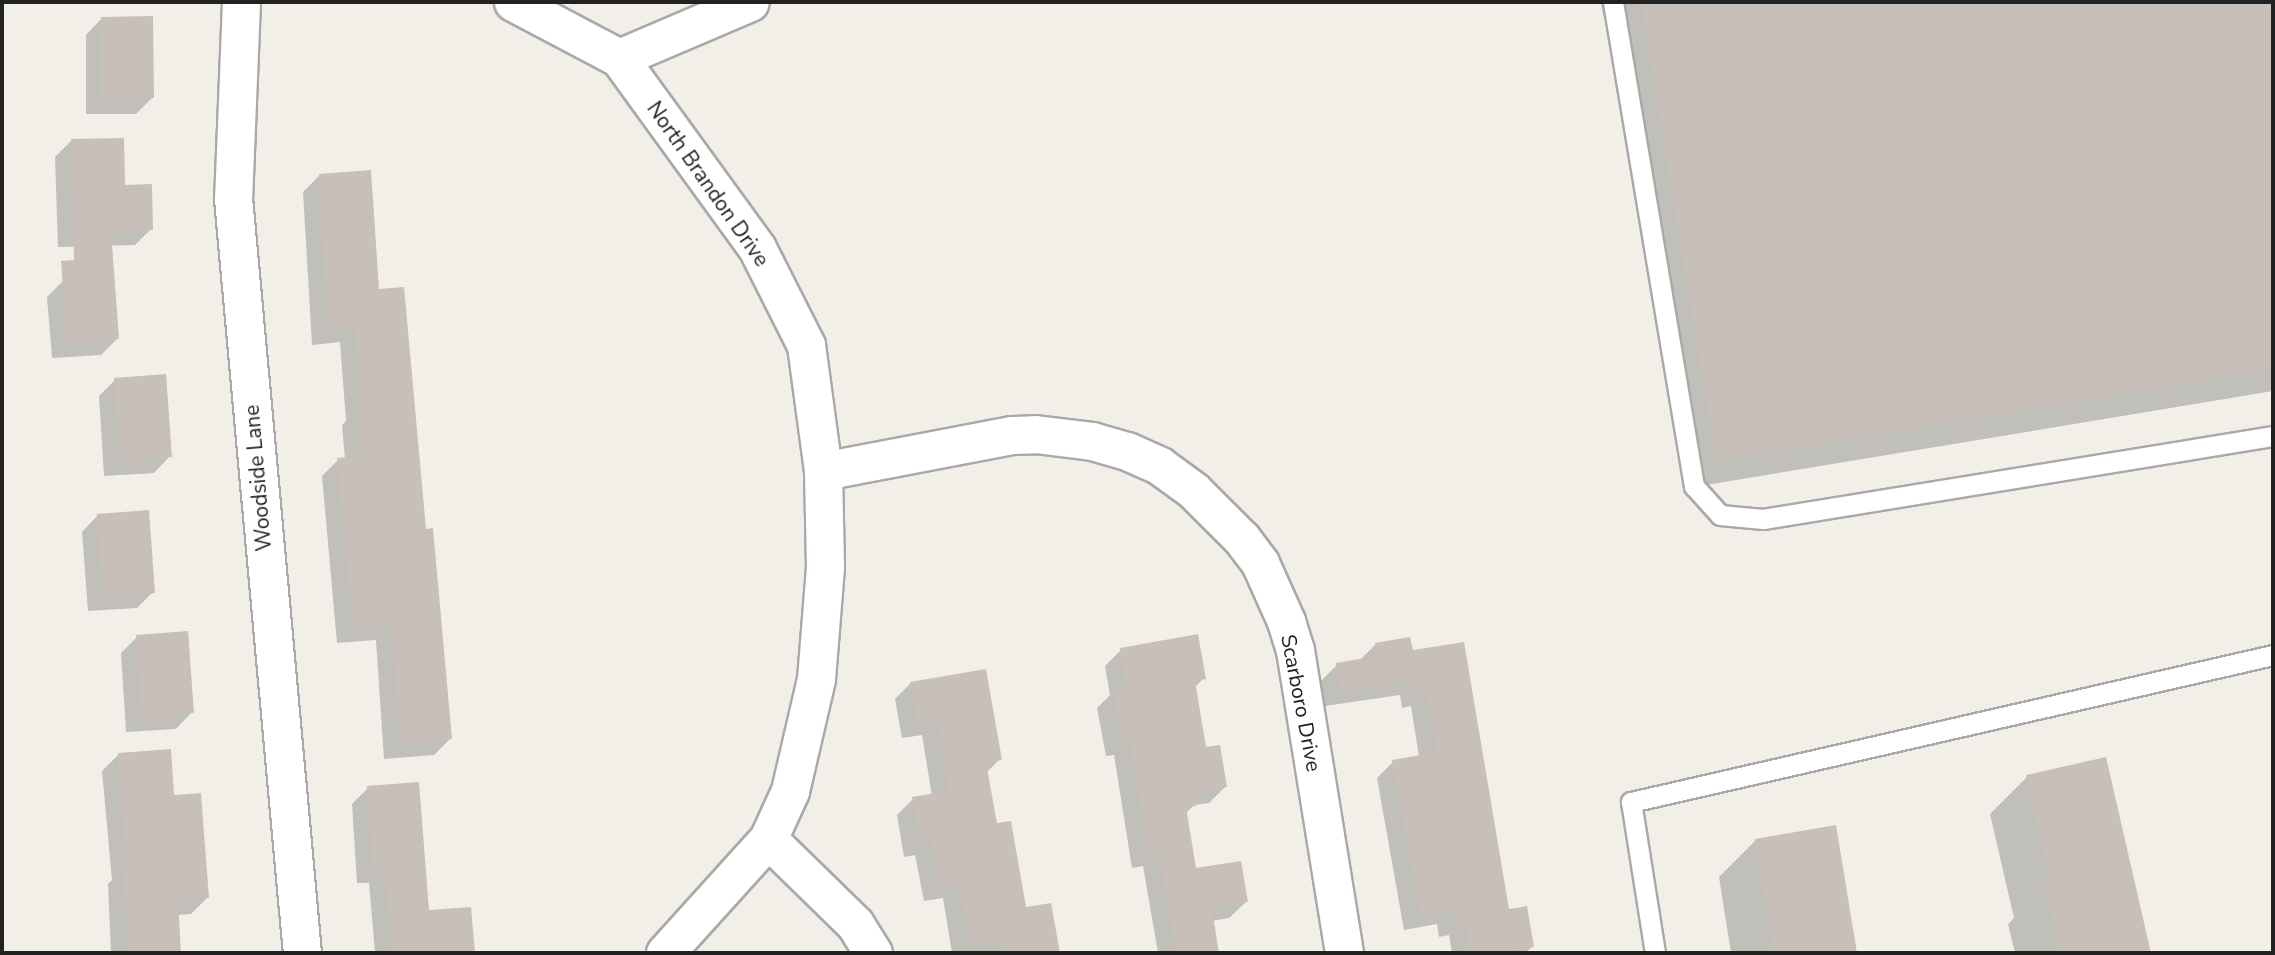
<!DOCTYPE html>
<html>
<head>
<meta charset="utf-8">
<style>
  body { margin:0 }
  #map { position:relative; width:2275px; height:955px; overflow:hidden; background:#f2efe9; font-family:"Nunito Sans",sans-serif }
  div>[style] { position:absolute }
  .shadow>* { inset:0; background:#0003 }
  .building>* { inset:0; background:#c7bfb8 }
  .roads { filter:drop-shadow(2px 0 #a9a9a9) drop-shadow(-2px 0 #a9a9a9) drop-shadow(0 2px #a9a9a9) drop-shadow(0 -2px #a9a9a9) }
  .lane>* { height:19px; margin:-9.5px; padding:0 9.5px; transform-origin:9.5px; border-radius:9.5px; background:#fff }
  .street>* { height:37px; margin:-18.5px; padding:0 18.5px; transform-origin:18.5px; border-radius:18.5px; background:#fff }
  span { translate:-50% -50%; white-space:nowrap; text-align:center; line-height:1.15; -webkit-text-stroke:5px #fff; paint-order:stroke }
  .street-label { font-size:21px; color:#222 }
  .frame { position:absolute; inset:0; border:4px solid #222; pointer-events:none }
</style>
</head>
<body>
<div id="map">
  <div class="shadow">
    <div style="clip-path:polygon(1601px 2px,2273px 2px,2273px 391px,1688px 488px,1610px 15px,1603px 15px)"></div>
    <div style="clip-path:polygon(102px 18px,152px 98px,136px 114px,86px 114px,86px 35px)"></div>
    <div style="clip-path:polygon(71px 141px,123px 187px,151px 229px,135px 245px,58px 247px,55px 157px)"></div>
    <div style="clip-path:polygon(319px 176px,377px 291px,424px 531px,450px 739px,434px 755px,384px 759px,376px 640px,337px 643px,322px 476px,338px 460px,345px 459px,342px 425px,346px 421px,340px 342px,312px 345px,303px 192px)"></div>
    <div style="clip-path:polygon(63px 281px,117px 339px,101px 355px,52px 358px,47px 297px)"></div>
    <div style="clip-path:polygon(115px 380px,170px 456px,154px 473px,104px 476px,99px 396px)"></div>
    <div style="clip-path:polygon(98px 515px,153px 592px,137px 608px,88px 611px,82px 532px)"></div>
    <div style="clip-path:polygon(137px 637px,192px 712px,176px 729px,126px 732px,121px 653px)"></div>
    <div style="clip-path:polygon(1376px 644px,1411px 652px,1463px 644px,1507px 911px,1533px 946px,1525px 953px,1452px 953px,1449px 935px,1439px 937px,1437px 924px,1404px 930px,1377px 778px,1393px 762px,1419px 757px,1411px 706px,1402px 708px,1400px 695px,1325px 706px,1321px 681px,1337px 665px,1359px 661px)"></div>
    <div style="clip-path:polygon(1121px 650px,1204px 678px,1194px 688px,1205px 749px,1225px 787px,1209px 803px,1194px 805px,1185px 814px,1194px 870px,1246px 902px,1229px 918px,1212px 921px,1217px 953px,1158px 953px,1143px 866px,1132px 868px,1114px 755px,1106px 756px,1097px 708px,1110px 695px,1105px 666px)"></div>
    <div style="clip-path:polygon(911px 683px,1000px 759px,986px 773px,995px 825px,1025px 909px,1050px 905px,1058px 953px,952px 953px,943px 898px,924px 901px,915px 855px,904px 857px,897px 815px,913px 799px,932px 796px,922px 735px,902px 738px,895px 699px)"></div>
    <div style="clip-path:polygon(119px 754px,173px 797px,207px 898px,191px 914px,177px 915px,180px 953px,111px 953px,108px 884px,112px 880px,102px 771px)"></div>
    <div style="clip-path:polygon(2104px 759px,2149px 953px,2015px 953px,2008px 924px,2014px 918px,1990px 814px,2027px 777px)"></div>
    <div style="clip-path:polygon(368px 788px,427px 912px,470px 909px,473px 953px,375px 953px,369px 883px,357px 883px,352px 804px)"></div>
    <div style="clip-path:polygon(1834px 827px,1855px 953px,1731px 953px,1719px 877px,1756px 840px)"></div>
  </div>
  <div class="building">
    <div style="clip-path:polygon(1641px 2px,2273px 2px,2273px 368px,1716px 460px)"></div>
    <div style="clip-path:polygon(153px 16px,154px 98px,101px 99px,101px 17px)"></div>
    <div style="clip-path:polygon(124px 138px,125px 185px,152px 184px,153px 230px,111px 231px,119px 339px,67px 343px,61px 261px,74px 260px,71px 139px)"></div>
    <div style="clip-path:polygon(371px 170px,379px 289px,404px 287px,426px 529px,433px 528px,452px 739px,400px 743px,392px 625px,353px 628px,337px 458px,361px 456px,357px 407px,361px 407px,355px 327px,328px 329px,319px 174px)"></div>
    <div style="clip-path:polygon(166px 374px,172px 457px,120px 460px,114px 378px)"></div>
    <div style="clip-path:polygon(149px 510px,155px 593px,103px 596px,97px 514px)"></div>
    <div style="clip-path:polygon(188px 631px,194px 713px,142px 717px,136px 635px)"></div>
    <div style="clip-path:polygon(1198px 634px,1206px 679px,1195px 681px,1206px 747px,1220px 745px,1227px 787px,1193px 793px,1196px 806px,1186px 807px,1196px 868px,1241px 861px,1248px 902px,1212px 909px,1219px 953px,1176px 953px,1159px 851px,1148px 853px,1130px 740px,1122px 741px,1113px 690px,1127px 688px,1120px 648px)"></div>
    <div style="clip-path:polygon(1410px 637px,1413px 650px,1464px 642px,1509px 909px,1527px 906px,1534px 947px,1497px 953px,1470px 953px,1465px 920px,1455px 922px,1453px 909px,1420px 915px,1392px 760px,1437px 752px,1427px 691px,1418px 692px,1415px 680px,1341px 691px,1336px 663px,1377px 656px,1375px 643px)"></div>
    <div style="clip-path:polygon(986px 669px,1002px 760px,986px 763px,997px 823px,1011px 821px,1026px 907px,1051px 903px,1060px 953px,1005px 953px,1003px 940px,970px 945px,959px 883px,939px 886px,931px 840px,920px 842px,912px 797px,949px 791px,938px 720px,918px 723px,910px 682px)"></div>
    <div style="clip-path:polygon(171px 749px,174px 795px,201px 793px,209px 898px,178px 900px,181px 953px,129px 953px,123px 867px,127px 866px,118px 753px)"></div>
    <div style="clip-path:polygon(2106px 757px,2151px 953px,2060px 953px,2044px 885px,2051px 884px,2026px 775px)"></div>
    <div style="clip-path:polygon(419px 782px,429px 910px,471px 907px,475px 953px,392px 953px,385px 867px,373px 868px,367px 786px)"></div>
    <div style="clip-path:polygon(1836px 825px,1857px 953px,1774px 953px,1755px 839px)"></div>
  </div>
  <div class="roads">
    <div class="lane">
      <div style="left:1613px;top:2px;width:491px;rotate:80.5deg"></div>
      <div style="left:1694px;top:486px;width:39px;rotate:48deg"></div>
      <div style="left:1720px;top:515px;width:43px;rotate:5.3deg"></div>
      <div style="left:1763px;top:519px;width:517px;rotate:-9.24deg"></div>
      <div style="left:1655px;top:953px;width:153px;rotate:-99deg"></div>
      <div style="left:1631px;top:802px;width:659px;rotate:-12.9deg"></div>
    </div>
    <div class="street">
      <div style="left:241px;top:2px;width:196px;rotate:92.3deg"></div>
      <div style="left:233px;top:198px;width:758px;rotate:84.78deg"></div>
      <div style="left:513px;top:2px;width:120px;rotate:27.8deg"></div>
      <div style="left:619px;top:58px;width:235px;rotate:54deg"></div>
      <div style="left:757px;top:248px;width:109px;rotate:63.2deg"></div>
      <div style="left:806px;top:345px;width:127px;rotate:82.3deg"></div>
      <div style="left:823px;top:471px;width:96px;rotate:88.8deg"></div>
      <div style="left:825px;top:567px;width:112px;rotate:94.6deg"></div>
      <div style="left:816px;top:679px;width:115px;rotate:103.1deg"></div>
      <div style="left:790px;top:791px;width:53px;rotate:114.6deg"></div>
      <div style="left:768px;top:839px;width:154px;rotate:132.1deg"></div>
      <div style="left:619px;top:58px;width:142px;rotate:-23.1deg"></div>
      <div style="left:823px;top:471px;width:192px;rotate:-10.8deg"></div>
      <div style="left:1012px;top:435px;width:23px;rotate:-2deg"></div>
      <div style="left:1035px;top:434px;width:57px;rotate:7deg"></div>
      <div style="left:1092px;top:441px;width:36px;rotate:16deg"></div>
      <div style="left:1127px;top:451px;width:36px;rotate:24deg"></div>
      <div style="left:1160px;top:466px;width:41px;rotate:36deg"></div>
      <div style="left:1193px;top:490px;width:69px;rotate:45deg"></div>
      <div style="left:1242px;top:539px;width:30px;rotate:53deg"></div>
      <div style="left:1260px;top:563px;width:64px;rotate:65.9deg"></div>
      <div style="left:1286px;top:621px;width:30px;rotate:73deg"></div>
      <div style="left:1295px;top:650px;width:307px;rotate:80.8deg"></div>
      <div style="left:768px;top:839px;width:122px;rotate:44.3deg"></div>
      <div style="left:855px;top:924px;width:34px;rotate:58deg"></div>
    </div>
  </div>
  <div class="street-label">
    <span style="left:708px;top:184px;rotate:55deg">North Brandon Drive</span>
    <span style="left:258px;top:478px;rotate:-95deg">Woodside Lane</span>
    <span style="left:1301px;top:703px;rotate:79deg">Scarboro Drive</span>
  </div>
  <div class="frame"></div>
</div>
</body>
</html>
